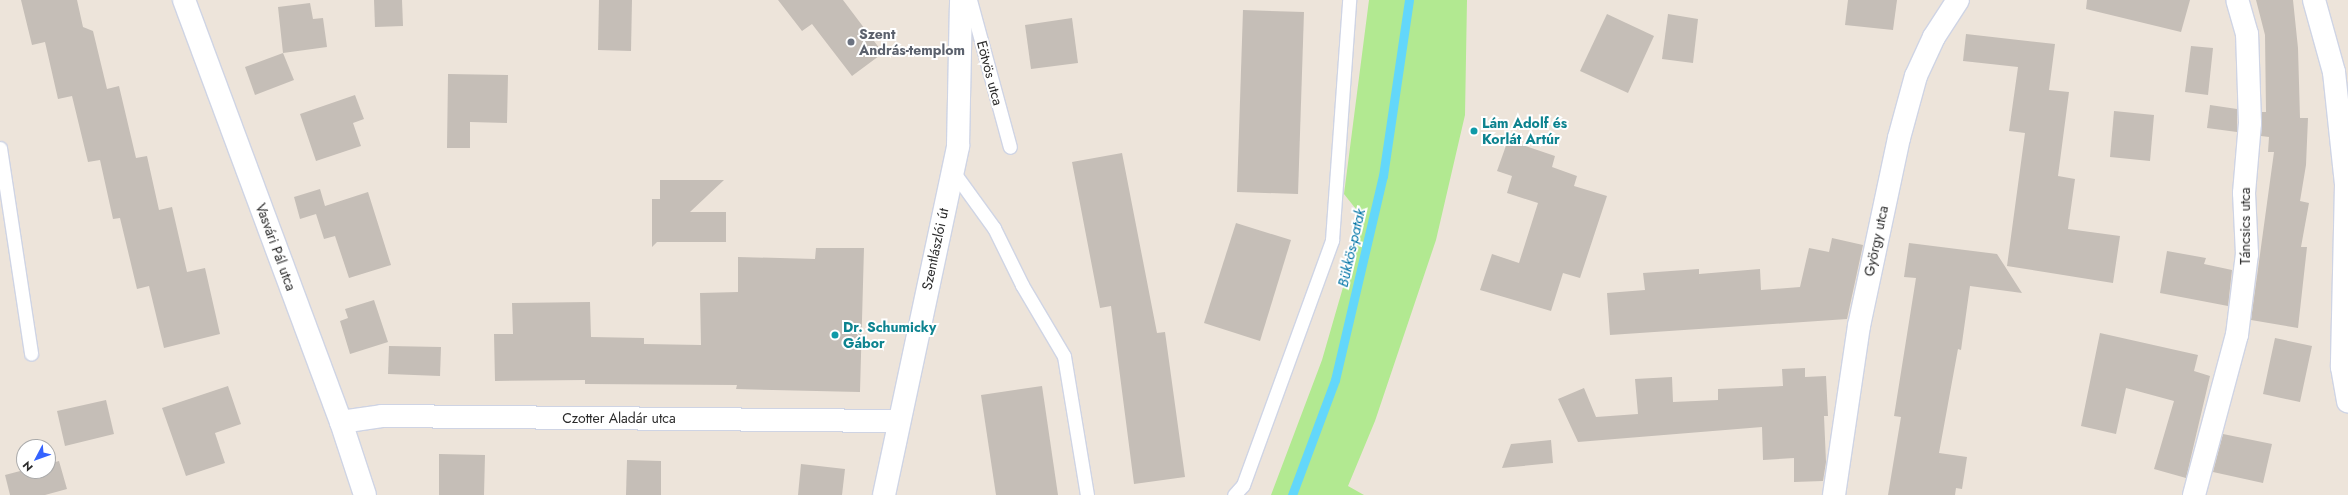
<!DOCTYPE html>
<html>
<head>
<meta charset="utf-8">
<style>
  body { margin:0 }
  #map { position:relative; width:2348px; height:495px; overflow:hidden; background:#ede4da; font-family:Jost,sans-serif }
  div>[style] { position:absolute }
  .green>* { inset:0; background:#b2e991 }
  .stream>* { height:9px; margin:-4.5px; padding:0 4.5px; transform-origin:4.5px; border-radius:4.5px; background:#63d7fa }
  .building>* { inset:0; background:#c5beb7 }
  .roads { filter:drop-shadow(1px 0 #cfd4e4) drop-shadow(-1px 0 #cfd4e4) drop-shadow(0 1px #cfd4e4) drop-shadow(0 -1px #cfd4e4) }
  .service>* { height:13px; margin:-6.5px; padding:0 6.5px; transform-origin:6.5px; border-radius:6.5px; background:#fff }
  .minor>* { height:22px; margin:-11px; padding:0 11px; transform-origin:11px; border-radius:11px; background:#fff }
  .secondary>* { height:22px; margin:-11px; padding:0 11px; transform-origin:11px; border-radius:11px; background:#fff }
  .dots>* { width:11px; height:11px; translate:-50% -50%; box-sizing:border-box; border:2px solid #fff; border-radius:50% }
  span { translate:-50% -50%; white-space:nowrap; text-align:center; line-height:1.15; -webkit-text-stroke:4px #fff; paint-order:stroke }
  .worship-label { font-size:14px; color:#5b616d; font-weight:700 }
  .left { translate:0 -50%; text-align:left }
  .street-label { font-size:14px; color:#2a2a2a }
  .culture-label { font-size:14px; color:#0d838f; font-weight:700 }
  .water-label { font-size:15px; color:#0174a6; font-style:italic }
  .north { position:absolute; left:16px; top:439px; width:40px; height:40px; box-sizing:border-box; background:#fff; border:1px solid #aaa; border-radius:50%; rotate:229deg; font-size:11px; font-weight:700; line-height:16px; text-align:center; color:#2a2a2a }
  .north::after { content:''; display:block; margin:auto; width:14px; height:18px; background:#3563ff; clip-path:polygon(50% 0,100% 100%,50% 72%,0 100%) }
</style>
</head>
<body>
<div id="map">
  <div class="green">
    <div style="clip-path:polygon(1369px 0,1467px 0,1465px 115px,1436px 240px,1375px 421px,1348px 486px,1364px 495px,1271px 495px,1322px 360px,1363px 218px,1344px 194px)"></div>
  </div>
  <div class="stream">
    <div style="left:1292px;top:495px;width:123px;rotate:-69.5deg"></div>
    <div style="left:1335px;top:380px;width:210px;rotate:-76.8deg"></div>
    <div style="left:1383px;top:176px;width:178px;rotate:-81.6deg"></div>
  </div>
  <div class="building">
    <div style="clip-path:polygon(21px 0,77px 0,83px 27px,93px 31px,107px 89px,119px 86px,136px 158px,147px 156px,159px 210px,172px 207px,187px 272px,205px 268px,220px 334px,164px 348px,149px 286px,137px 289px,120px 218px,113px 219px,100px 160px,88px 162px,72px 96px,58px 99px,45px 42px,32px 45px)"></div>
    <div style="clip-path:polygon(374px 0,402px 0,403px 26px,375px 27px)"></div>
    <div style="clip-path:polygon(599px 0,632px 0,631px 51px,598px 50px)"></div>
    <div style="clip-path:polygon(778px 0,843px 0,883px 53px,852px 76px,812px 24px,802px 31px)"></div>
    <div style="clip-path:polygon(1848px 0,1897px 0,1893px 30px,1845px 25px)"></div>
    <div style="clip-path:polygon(2087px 0,2190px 0,2181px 32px,2086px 9px)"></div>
    <div style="clip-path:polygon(2256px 0,2293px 0,2298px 48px,2300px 118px,2308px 118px,2306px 165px,2300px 201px,2309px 203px,2301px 247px,2307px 247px,2298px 328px,2251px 320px,2274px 152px,2268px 152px,2269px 137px,2261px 136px,2262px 112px,2266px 112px,2265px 35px)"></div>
    <div style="clip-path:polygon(310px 3px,313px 19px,323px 18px,327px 47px,283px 53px,278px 7px)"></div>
    <div style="clip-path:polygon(1243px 10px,1304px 12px,1298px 194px,1237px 192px)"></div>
    <div style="clip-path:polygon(1607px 14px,1654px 36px,1628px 93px,1580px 71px)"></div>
    <div style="clip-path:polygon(1668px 14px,1698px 19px,1693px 63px,1662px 59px)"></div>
    <div style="clip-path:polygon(1072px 18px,1078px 63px,1031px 69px,1025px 25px)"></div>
    <div style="clip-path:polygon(1966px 34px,2055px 44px,2049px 90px,2069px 92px,2058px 176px,2075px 179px,2068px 229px,2120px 236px,2113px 283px,2007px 266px,2025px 133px,2009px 131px,2018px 67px,1963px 61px)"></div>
    <div style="clip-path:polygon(2191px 46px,2213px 48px,2208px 95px,2185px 92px)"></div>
    <div style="clip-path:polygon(283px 53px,294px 80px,255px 95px,245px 67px)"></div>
    <div style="clip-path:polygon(448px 74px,508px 75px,507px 123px,470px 122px,470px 148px,447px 148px)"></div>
    <div style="clip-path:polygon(355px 95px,364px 119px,353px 123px,361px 146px,316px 161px,300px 114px)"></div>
    <div style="clip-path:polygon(2210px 105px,2237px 109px,2237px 132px,2207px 128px)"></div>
    <div style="clip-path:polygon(2114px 111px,2154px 115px,2150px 161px,2110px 157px)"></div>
    <div style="clip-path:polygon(1508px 140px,1555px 156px,1552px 167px,1577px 176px,1574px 186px,1607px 196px,1580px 278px,1563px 273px,1551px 311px,1480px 290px,1492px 254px,1519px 263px,1538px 203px,1507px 193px,1512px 176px,1497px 171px)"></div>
    <div style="clip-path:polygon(1122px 153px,1157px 333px,1165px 332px,1185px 477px,1134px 484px,1111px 306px,1100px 308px,1072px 162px)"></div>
    <div style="clip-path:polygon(660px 180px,724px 180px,690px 212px,726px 212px,726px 242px,657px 242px,652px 247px,652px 199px,660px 199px)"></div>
    <div style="clip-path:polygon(320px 189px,325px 206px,368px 192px,391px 265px,349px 278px,335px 236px,324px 239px,316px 214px,300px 219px,294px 197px)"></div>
    <div style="clip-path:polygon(1236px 223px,1291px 240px,1260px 341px,1204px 323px)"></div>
    <div style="clip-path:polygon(1832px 238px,1863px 245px,1847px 319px,1610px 335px,1607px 293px,1645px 290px,1643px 273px,1699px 269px,1699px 274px,1760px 269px,1761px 290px,1800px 287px,1809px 248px,1829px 252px)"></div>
    <div style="clip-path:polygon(1909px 243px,1997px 254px,2022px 293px,1970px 286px,1961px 350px,1958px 349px,1939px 453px,1967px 457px,1962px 489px,1956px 488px,1955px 495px,1888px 495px,1901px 417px,1894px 416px,1916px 278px,1904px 277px)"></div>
    <div style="clip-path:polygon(816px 248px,864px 248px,860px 392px,736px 389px,737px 385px,585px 384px,585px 380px,495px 381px,494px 334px,513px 334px,512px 303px,590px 302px,591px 337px,644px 338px,644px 344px,701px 345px,700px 293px,738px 292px,738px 257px,815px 259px)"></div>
    <div style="clip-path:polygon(2167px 251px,2206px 258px,2204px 264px,2232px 270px,2228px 306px,2160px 293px)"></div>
    <div style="clip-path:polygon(374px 300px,388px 342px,350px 354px,340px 321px,348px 318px,345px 309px)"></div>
    <div style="clip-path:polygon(2100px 333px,2198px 355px,2194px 371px,2210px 376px,2186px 478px,2154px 469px,2174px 401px,2126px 388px,2116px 434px,2081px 426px)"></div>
    <div style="clip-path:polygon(2275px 338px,2312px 346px,2300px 402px,2263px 394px)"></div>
    <div style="clip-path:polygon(389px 346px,441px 347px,440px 376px,388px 374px)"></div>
    <div style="clip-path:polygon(1805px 368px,1805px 377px,1826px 376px,1828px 416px,1824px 416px,1826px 462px,1823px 481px,1794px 482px,1794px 458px,1763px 460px,1762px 427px,1578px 442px,1558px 399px,1584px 388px,1596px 417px,1638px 414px,1635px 379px,1672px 377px,1673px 402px,1718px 400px,1718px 389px,1783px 386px,1782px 369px)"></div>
    <div style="clip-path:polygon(228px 386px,241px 424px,215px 433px,225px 463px,186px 476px,162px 408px)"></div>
    <div style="clip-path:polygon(1042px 386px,1058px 495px,996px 495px,981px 395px)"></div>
    <div style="clip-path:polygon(106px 400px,114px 434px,65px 446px,57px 411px)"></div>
    <div style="clip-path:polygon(2223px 434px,2272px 444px,2263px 483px,2213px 472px)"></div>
    <div style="clip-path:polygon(1551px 440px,1553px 463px,1502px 468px,1511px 444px)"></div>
    <div style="clip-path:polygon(439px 454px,485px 455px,484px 495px,439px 495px)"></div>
    <div style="clip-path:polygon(627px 460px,661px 461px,661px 495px,626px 495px)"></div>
    <div style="clip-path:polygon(59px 461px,67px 489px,45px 495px,10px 495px,5px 475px,24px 470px,48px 471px,48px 464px)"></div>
    <div style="clip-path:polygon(801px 464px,845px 469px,842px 495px,798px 495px)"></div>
  </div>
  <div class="roads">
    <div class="service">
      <div style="left:970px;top:0;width:152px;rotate:74.8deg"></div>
      <div style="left:0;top:148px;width:208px;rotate:81.4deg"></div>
      <div style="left:952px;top:170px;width:72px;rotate:54.1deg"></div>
      <div style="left:994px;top:228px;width:64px;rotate:63.8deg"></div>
      <div style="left:1022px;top:285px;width:82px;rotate:59.4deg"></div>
      <div style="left:1064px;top:356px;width:141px;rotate:80.6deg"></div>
      <div style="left:1234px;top:495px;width:13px;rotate:-48deg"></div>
      <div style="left:1243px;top:485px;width:261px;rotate:-70deg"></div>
      <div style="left:1332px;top:240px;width:241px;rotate:-85.9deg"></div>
    </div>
    <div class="minor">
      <div style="left:184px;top:0;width:450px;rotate:69.6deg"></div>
      <div style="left:341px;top:422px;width:77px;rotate:71.8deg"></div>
      <div style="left:2314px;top:0;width:75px;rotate:74.5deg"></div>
      <div style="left:2334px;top:72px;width:114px;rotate:83.9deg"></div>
      <div style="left:2346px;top:185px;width:182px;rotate:91.3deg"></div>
      <div style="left:2342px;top:367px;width:35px;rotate:80deg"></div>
      <div style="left:341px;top:422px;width:41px;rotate:-8.3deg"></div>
      <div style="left:382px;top:416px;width:516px;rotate:0.56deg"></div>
      <div style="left:1834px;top:495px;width:171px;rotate:-81.6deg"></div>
      <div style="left:1859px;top:326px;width:192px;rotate:-78deg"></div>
      <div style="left:1899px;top:138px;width:64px;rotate:-74.7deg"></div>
      <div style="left:1916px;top:76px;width:43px;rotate:-65.2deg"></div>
      <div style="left:1934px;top:37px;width:44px;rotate:-57deg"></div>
      <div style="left:2194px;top:495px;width:166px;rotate:-75deg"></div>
      <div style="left:2237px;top:335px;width:82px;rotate:-83deg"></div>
      <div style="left:2247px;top:254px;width:61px;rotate:-92.8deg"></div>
      <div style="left:2244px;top:193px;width:70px;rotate:-85.1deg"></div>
      <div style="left:2250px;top:123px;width:89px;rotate:-91.9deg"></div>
      <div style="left:2247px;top:34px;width:35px;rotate:-106deg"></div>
    </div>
    <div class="secondary">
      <div style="left:884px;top:495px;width:357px;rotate:-78deg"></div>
      <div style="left:958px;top:146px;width:146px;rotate:-88.8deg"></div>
    </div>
  </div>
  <div class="dots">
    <div style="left:851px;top:42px;background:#6b7280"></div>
    <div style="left:1474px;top:131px;background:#0f9aa8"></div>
    <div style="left:835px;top:335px;background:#0f9aa8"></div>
  </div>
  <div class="worship-label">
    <span class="left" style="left:859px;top:42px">Szent<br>András-templom</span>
  </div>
  <div class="street-label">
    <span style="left:990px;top:73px;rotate:75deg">Eötvös utca</span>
    <span style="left:2245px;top:226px;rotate:-90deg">Táncsics utca</span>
    <span style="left:1876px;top:241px;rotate:-78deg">György utca</span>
    <span style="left:276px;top:247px;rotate:70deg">Vasvári Pál utca</span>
    <span style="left:935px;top:249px;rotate:-78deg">Szentlászlói út</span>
    <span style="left:619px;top:418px">Czotter Aladár utca</span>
  </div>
  <div class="culture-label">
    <span class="left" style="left:1482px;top:131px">Lám Adolf és<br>Korlát Artúr</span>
    <span class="left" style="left:843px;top:335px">Dr. Schumicky<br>Gábor</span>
  </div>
  <div class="water-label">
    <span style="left:1352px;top:248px;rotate:-77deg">Bükkös-patak</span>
  </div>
  <div class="north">N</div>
</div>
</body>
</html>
